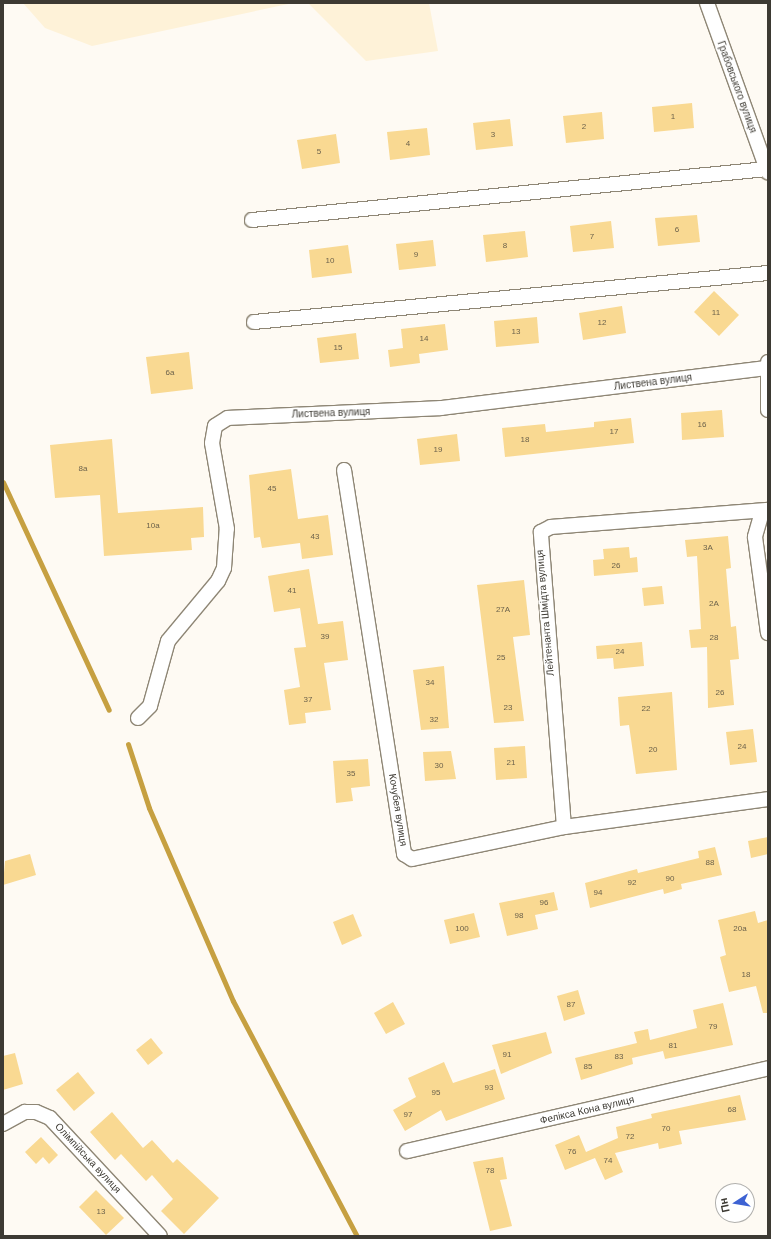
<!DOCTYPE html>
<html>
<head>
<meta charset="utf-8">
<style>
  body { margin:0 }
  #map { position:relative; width:771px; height:1239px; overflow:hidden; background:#fefaf3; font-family:Helvetica,sans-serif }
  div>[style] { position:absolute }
  .built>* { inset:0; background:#fef2d8 }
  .stream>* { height:5px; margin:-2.5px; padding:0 2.5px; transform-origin:2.5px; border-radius:2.5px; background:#c6a041 }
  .building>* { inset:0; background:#f9d992 }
  .roads { filter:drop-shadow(1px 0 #8e8675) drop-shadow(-1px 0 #8e8675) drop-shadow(0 1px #8e8675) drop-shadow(0 -1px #8e8675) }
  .minor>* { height:14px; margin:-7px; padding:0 7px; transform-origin:7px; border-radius:7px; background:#fff }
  span { translate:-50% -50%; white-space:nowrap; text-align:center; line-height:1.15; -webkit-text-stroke:3px #fff; paint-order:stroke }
  .number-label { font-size:8px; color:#6c624b }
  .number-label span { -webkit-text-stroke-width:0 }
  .street-label { font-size:10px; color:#3d3a33 }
  .frame { position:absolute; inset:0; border:4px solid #3d3a33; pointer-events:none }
  .north { position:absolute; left:715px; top:1183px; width:40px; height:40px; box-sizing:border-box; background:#fff; border:1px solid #b1b0ad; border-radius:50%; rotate:258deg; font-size:11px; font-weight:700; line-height:16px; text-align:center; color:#3d3a33 }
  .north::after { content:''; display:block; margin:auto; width:14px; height:18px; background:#3d62d3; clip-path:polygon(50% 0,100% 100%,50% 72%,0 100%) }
</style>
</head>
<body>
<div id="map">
  <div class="built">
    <div style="clip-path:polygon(23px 3px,293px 3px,92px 46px,45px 28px)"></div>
    <div style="clip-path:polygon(308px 3px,429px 3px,438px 51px,366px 61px)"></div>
  </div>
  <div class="stream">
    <div style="left:3px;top:482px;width:251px;rotate:65.1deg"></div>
    <div style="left:128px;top:744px;width:67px;rotate:71.8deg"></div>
    <div style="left:149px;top:808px;width:210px;rotate:66.5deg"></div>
    <div style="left:233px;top:1001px;width:266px;rotate:62.2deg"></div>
  </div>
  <div class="building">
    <div style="clip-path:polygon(692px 103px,694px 128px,654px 132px,652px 107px)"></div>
    <div style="clip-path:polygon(602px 112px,604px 139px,566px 143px,563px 116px)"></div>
    <div style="clip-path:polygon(510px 119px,513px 146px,476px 150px,473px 123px)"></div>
    <div style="clip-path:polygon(427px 128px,430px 155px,390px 160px,387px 132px)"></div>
    <div style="clip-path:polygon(336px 134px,340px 163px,302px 169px,297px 140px)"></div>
    <div style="clip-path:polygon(697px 215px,700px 242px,658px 246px,655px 218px)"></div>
    <div style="clip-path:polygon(611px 221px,614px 248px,573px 252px,570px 226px)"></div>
    <div style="clip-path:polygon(525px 231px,528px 257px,486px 262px,483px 235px)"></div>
    <div style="clip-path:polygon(433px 240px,436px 266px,399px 270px,396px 244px)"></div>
    <div style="clip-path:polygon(348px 245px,352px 273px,312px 278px,309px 250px)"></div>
    <div style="clip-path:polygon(714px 291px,739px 315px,719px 336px,694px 312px)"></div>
    <div style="clip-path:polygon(622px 306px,626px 333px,583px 340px,579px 313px)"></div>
    <div style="clip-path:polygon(537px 317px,539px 343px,496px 347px,494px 321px)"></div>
    <div style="clip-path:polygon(445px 324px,448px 350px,419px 354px,420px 363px,390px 367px,388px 350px,403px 348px,401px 329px)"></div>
    <div style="clip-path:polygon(356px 333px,359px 359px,320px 363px,317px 338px)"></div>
    <div style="clip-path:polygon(189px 352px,193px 389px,151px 394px,146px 357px)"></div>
    <div style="clip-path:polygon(722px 410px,724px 437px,682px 440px,681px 413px)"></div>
    <div style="clip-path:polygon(631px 418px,634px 443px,505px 457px,502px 428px,545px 424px,546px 432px,594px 427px,594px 422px)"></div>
    <div style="clip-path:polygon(457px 434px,460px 461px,420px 465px,417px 439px)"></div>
    <div style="clip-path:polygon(112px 439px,118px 513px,203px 507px,204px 537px,191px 538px,192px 550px,104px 556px,100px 495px,55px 498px,50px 445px)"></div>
    <div style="clip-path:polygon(291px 469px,298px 519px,328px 515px,333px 555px,302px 559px,300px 543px,262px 548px,260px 537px,254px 538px,249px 475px)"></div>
    <div style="clip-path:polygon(728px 536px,731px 568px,726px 569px,731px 627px,736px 626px,739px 659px,730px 660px,734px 705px,708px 708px,707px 647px,691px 648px,689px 630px,701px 629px,697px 556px,687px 557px,685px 540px)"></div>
    <div style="clip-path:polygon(629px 547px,630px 558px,637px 557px,638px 572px,594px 576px,593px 560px,604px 559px,603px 549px)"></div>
    <div style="clip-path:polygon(309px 569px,318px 624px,343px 621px,348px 660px,324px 663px,331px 710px,305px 713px,306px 723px,289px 725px,284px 690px,300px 687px,294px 648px,306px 647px,300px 608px,274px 612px,268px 576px)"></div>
    <div style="clip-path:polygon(524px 580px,530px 635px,513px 637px,524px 721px,494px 723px,477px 585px)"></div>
    <div style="clip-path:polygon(662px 586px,664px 604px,644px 606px,642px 588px)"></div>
    <div style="clip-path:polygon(642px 642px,644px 666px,614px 669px,613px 658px,597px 659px,596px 646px)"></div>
    <div style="clip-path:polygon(444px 666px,449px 728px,421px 730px,413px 670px)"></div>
    <div style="clip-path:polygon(672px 692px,677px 770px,636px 774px,629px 725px,620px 726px,618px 697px)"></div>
    <div style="clip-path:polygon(753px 729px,757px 762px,730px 765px,726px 732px)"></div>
    <div style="clip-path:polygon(525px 746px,527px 778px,496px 780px,494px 748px)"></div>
    <div style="clip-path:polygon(451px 751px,456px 779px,425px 781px,423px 752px)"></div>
    <div style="clip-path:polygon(368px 759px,370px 786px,351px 788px,353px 801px,336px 803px,333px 761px)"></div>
    <div style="clip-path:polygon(768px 837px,768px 854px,751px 858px,748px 841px)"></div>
    <div style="clip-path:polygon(715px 847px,722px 875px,681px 884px,682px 889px,664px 894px,663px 889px,590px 908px,585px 883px,637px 869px,638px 873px,699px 858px,698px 851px)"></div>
    <div style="clip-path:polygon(30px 854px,36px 875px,3px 885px,5px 861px)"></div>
    <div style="clip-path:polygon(554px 892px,558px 910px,535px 915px,538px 929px,507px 936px,499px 903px)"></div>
    <div style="clip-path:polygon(755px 911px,758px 923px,768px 920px,768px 1013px,763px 1013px,756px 986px,729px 992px,720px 957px,726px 955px,718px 920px)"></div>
    <div style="clip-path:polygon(474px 913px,480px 937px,450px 944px,444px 920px)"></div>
    <div style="clip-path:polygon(353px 914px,362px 936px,342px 945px,333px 922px)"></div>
    <div style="clip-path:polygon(578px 990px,585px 1014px,564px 1021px,557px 996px)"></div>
    <div style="clip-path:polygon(393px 1002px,405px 1024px,386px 1034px,374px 1013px)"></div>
    <div style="clip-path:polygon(723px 1003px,733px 1045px,665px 1059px,663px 1051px,632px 1058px,633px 1064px,581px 1080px,575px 1058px,637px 1043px,634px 1032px,648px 1029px,650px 1040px,697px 1028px,693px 1010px)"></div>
    <div style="clip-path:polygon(546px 1032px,552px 1053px,501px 1074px,492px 1045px)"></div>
    <div style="clip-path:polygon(151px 1038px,163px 1053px,148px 1065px,136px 1050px)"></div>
    <div style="clip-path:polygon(15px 1053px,23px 1084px,3px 1090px,3px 1056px)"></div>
    <div style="clip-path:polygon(444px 1062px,453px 1083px,495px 1069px,505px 1099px,446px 1121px,441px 1110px,405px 1131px,393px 1110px,416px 1097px,408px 1078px)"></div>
    <div style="clip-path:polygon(78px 1072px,95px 1093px,74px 1111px,56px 1090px)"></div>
    <div style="clip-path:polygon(740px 1095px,746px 1120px,679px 1131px,682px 1144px,659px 1149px,658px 1143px,615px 1153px,623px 1172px,605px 1180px,595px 1158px,565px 1170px,555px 1145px,579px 1135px,586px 1152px,618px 1138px,616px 1127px,652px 1118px,651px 1114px)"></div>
    <div style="clip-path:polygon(112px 1112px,143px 1148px,152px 1140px,173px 1163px,177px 1159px,219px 1198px,184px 1234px,161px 1211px,173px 1199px,152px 1175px,146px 1181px,121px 1154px,115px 1160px,90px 1132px)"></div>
    <div style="clip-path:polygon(41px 1137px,58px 1155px,49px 1164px,43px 1157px,36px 1164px,25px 1152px)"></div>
    <div style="clip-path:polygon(503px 1157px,507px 1179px,500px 1180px,512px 1226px,490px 1231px,473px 1162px)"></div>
    <div style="clip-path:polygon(96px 1190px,124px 1218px,106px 1235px,79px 1207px)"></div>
  </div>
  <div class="roads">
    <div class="minor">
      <div style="left:707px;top:3px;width:180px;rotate:70.2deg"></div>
      <div style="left:252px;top:220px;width:518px;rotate:-5.66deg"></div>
      <div style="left:254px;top:322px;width:516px;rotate:-5.45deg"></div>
      <div style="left:768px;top:362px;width:48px;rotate:90deg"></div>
      <div style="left:344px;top:470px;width:389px;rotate:81.1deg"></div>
      <div style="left:404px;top:854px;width:9px;rotate:32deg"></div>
      <div style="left:412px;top:859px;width:155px;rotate:-11.9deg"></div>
      <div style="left:564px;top:827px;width:206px;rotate:-7.8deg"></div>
      <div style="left:762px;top:512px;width:26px;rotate:106deg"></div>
      <div style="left:755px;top:537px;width:97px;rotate:82.3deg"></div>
      <div style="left:138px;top:718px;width:17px;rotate:-45deg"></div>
      <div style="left:150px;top:706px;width:67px;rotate:-74.5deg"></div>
      <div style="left:168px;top:641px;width:78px;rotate:-50.2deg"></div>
      <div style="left:218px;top:581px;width:14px;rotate:-65deg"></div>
      <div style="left:224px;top:568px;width:39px;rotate:-86deg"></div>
      <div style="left:227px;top:529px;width:87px;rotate:-99.9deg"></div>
      <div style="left:212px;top:443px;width:17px;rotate:-80deg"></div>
      <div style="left:215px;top:426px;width:15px;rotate:-32deg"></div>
      <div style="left:228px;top:418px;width:213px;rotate:-2.7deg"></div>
      <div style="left:441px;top:408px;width:327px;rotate:-7deg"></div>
      <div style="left:564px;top:827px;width:296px;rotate:-94.5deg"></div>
      <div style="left:541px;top:532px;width:11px;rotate:-27deg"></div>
      <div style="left:551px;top:527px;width:218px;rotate:-4.5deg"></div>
      <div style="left:3px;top:1124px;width:25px;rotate:-29deg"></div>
      <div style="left:25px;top:1112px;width:11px"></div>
      <div style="left:36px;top:1112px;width:15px;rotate:23deg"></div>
      <div style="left:50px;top:1118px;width:161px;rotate:47deg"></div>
      <div style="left:407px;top:1151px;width:370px;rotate:-12.9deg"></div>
    </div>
  </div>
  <div class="number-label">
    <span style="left:673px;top:117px">1</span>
    <span style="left:584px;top:127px">2</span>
    <span style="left:493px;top:135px">3</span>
    <span style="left:408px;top:144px">4</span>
    <span style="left:319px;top:152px">5</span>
    <span style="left:677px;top:230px">6</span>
    <span style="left:592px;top:237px">7</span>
    <span style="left:505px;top:246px">8</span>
    <span style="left:416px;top:255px">9</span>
    <span style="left:330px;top:261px">10</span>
    <span style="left:716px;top:313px">11</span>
    <span style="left:602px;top:323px">12</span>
    <span style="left:516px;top:332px">13</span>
    <span style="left:424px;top:339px">14</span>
    <span style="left:338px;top:348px">15</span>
    <span style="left:170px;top:373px">6а</span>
    <span style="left:702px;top:425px">16</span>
    <span style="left:614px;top:432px">17</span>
    <span style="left:525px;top:440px">18</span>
    <span style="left:438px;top:450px">19</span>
    <span style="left:83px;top:469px">8а</span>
    <span style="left:272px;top:489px">45</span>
    <span style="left:153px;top:526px">10а</span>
    <span style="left:315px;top:537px">43</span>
    <span style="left:708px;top:548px">3А</span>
    <span style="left:616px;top:566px">26</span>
    <span style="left:292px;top:591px">41</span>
    <span style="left:714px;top:604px">2А</span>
    <span style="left:503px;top:610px">27А</span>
    <span style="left:325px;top:637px">39</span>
    <span style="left:714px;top:638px">28</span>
    <span style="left:620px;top:652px">24</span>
    <span style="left:501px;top:658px">25</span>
    <span style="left:430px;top:683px">34</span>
    <span style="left:720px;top:693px">26</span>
    <span style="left:308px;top:700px">37</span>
    <span style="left:508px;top:708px">23</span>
    <span style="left:646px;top:709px">22</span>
    <span style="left:434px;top:720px">32</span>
    <span style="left:742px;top:747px">24</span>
    <span style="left:653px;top:750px">20</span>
    <span style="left:511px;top:763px">21</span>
    <span style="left:439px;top:766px">30</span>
    <span style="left:351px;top:774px">35</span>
    <span style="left:710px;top:863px">88</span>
    <span style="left:670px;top:879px">90</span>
    <span style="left:632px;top:883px">92</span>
    <span style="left:598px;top:893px">94</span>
    <span style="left:544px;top:903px">96</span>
    <span style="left:519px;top:916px">98</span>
    <span style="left:462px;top:929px">100</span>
    <span style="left:740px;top:929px">20а</span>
    <span style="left:746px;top:975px">18</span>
    <span style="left:571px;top:1005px">87</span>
    <span style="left:713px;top:1027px">79</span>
    <span style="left:673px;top:1046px">81</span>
    <span style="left:507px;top:1055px">91</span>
    <span style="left:619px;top:1057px">83</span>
    <span style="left:588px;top:1067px">85</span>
    <span style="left:489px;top:1088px">93</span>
    <span style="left:436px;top:1093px">95</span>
    <span style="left:732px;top:1110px">68</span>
    <span style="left:408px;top:1115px">97</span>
    <span style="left:666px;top:1129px">70</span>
    <span style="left:630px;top:1137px">72</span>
    <span style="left:572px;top:1152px">76</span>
    <span style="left:608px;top:1161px">74</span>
    <span style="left:490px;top:1171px">78</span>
    <span style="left:101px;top:1212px">13</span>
  </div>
  <div class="street-label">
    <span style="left:737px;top:87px;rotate:70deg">Грабовського вулиця</span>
    <span style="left:653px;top:382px;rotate:-7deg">Листвена вулиця</span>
    <span style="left:331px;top:413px;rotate:-2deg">Листвена вулиця</span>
    <span style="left:545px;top:613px;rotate:-95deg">Лейтенанта Шмідта вулиця</span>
    <span style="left:398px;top:810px;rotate:81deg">Кочубея вулиця</span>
    <span style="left:587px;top:1110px;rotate:-13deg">Фелікса Кона вулиця</span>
    <span style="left:88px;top:1158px;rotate:47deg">Олімпійська вулиця</span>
  </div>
  <div class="frame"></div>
  <div class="north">Пн</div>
</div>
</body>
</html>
